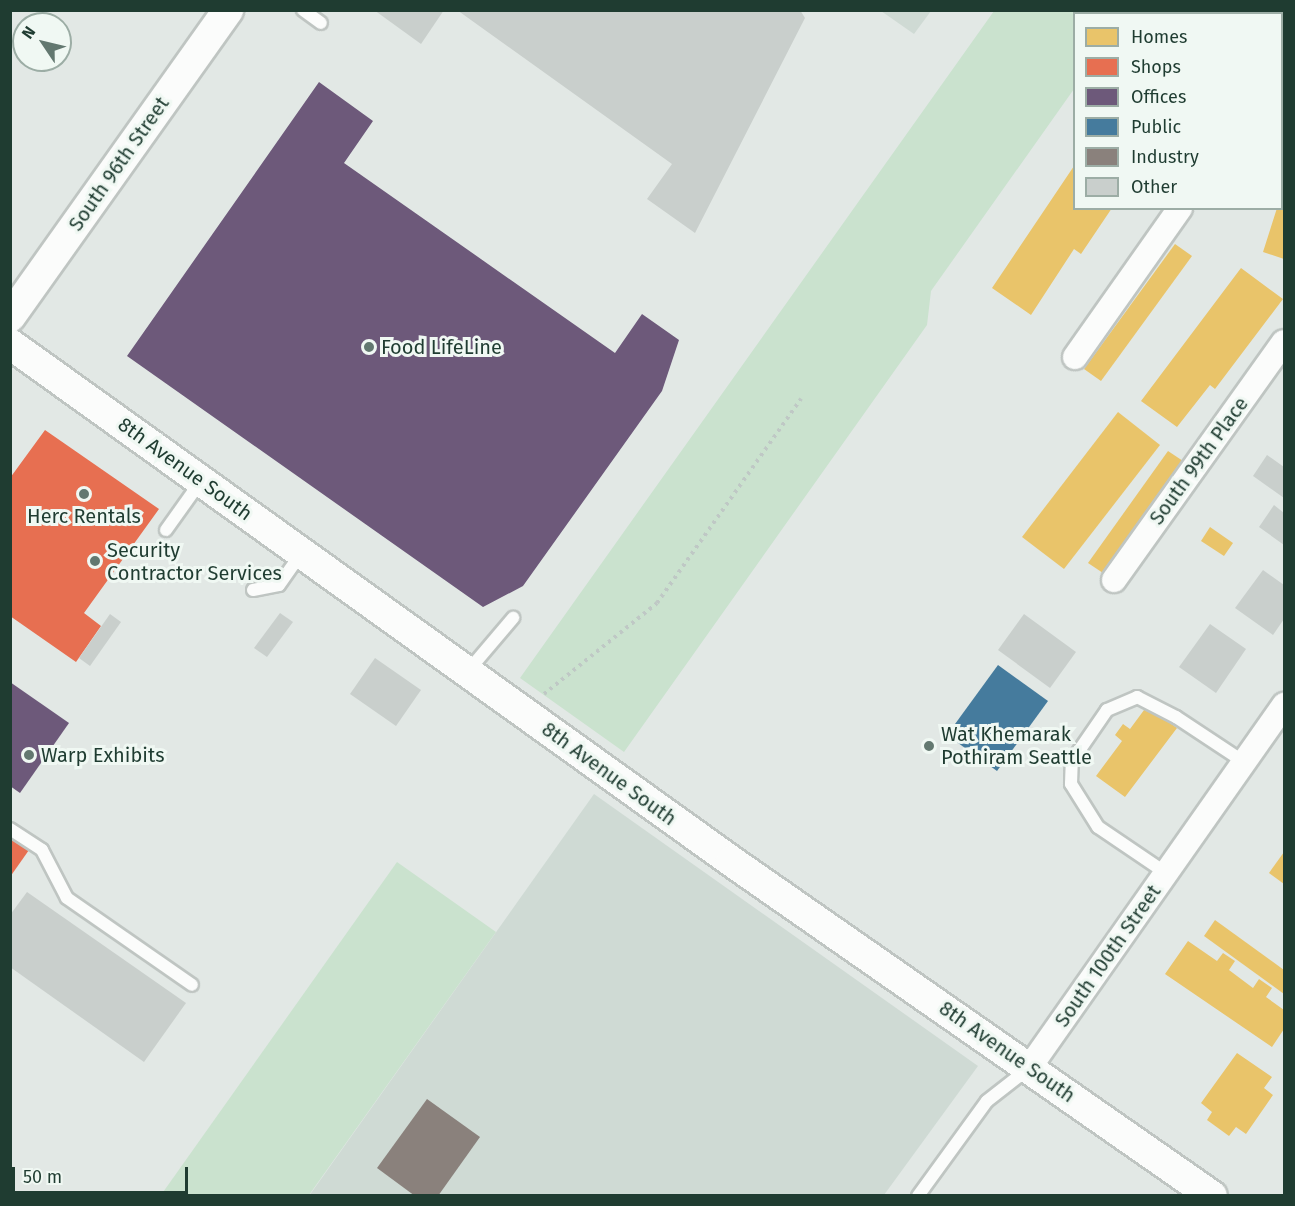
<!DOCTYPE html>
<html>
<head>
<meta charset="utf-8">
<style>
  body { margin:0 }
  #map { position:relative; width:1295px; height:1206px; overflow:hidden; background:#e2e8e5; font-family:"Fira Sans",sans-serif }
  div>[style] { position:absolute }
  .built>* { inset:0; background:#cfdad4 }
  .green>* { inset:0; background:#cae2ce }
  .homes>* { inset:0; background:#e9c46a }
  .shops>* { inset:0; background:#e76f51 }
  .offices>* { inset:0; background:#6d597a }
  .public>* { inset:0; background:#457b9d }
  .industry>* { inset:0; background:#8a817c }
  .building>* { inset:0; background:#c9cfcc }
  .path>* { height:4px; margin-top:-2px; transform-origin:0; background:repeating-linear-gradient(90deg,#bfc8c5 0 3px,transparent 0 7.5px) }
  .roads { filter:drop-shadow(2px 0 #bfc5c2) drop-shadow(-2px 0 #bfc5c2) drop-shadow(0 2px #bfc5c2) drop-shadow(0 -2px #bfc5c2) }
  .service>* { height:12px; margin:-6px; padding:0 6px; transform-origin:6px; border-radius:6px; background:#fbfcfb }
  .minor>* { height:24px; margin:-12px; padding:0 12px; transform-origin:12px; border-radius:12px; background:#fbfcfb }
  .tertiary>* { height:30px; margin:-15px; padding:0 15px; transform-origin:15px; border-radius:15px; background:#fbfcfb }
  .dots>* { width:16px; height:16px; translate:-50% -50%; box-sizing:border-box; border:3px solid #f0f8f3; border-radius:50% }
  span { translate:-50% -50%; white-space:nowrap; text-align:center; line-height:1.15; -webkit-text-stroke:6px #f0f8f3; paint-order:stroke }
  .street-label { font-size:20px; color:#1f3c31 }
  .poi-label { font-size:20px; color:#1f3c31 }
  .left { translate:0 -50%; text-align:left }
  .frame { position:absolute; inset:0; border:12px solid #1f3c31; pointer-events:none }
  .legend { position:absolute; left:1073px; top:12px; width:210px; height:198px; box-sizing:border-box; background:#f0f8f3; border:2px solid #9cada5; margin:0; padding:8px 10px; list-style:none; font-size:18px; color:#1f3c31 }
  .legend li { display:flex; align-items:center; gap:12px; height:30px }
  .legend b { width:30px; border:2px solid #9cada5 }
  .north { position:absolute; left:12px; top:12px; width:60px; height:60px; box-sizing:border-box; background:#f0f8f3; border:2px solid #9cada5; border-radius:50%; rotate:305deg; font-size:16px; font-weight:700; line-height:24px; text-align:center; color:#1f3c31 }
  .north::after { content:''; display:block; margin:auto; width:21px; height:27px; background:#637870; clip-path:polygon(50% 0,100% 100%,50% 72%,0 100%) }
  .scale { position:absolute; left:12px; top:1167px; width:176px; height:27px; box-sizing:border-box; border:3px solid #1f3c31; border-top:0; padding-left:8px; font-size:18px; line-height:21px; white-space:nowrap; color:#1f3c31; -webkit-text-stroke:4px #f0f8f3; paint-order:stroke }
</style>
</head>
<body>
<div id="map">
  <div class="built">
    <div style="clip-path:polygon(881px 11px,931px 11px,914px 34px)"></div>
    <div style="clip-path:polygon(594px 794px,978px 1066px,884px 1195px,309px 1196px)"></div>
  </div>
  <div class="green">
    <div style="clip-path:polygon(994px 11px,1130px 11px,1128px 13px,1074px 14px,1074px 89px,931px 291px,927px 325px,624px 752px,520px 678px)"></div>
    <div style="clip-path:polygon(397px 862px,496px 932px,309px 1195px,161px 1195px)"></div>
  </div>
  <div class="homes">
    <div style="clip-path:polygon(1171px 10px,1222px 10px,1220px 14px,1170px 14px)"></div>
    <div style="clip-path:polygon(1282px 52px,1284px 54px,1284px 85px,1282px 91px)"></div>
    <div style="clip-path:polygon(1074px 166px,1074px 208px,1112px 208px,1081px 254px,1074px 249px,1031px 315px,992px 288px)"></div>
    <div style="clip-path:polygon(1284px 186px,1284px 259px,1263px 252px,1277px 208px,1282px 208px)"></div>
    <div style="clip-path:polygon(1175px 244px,1192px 256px,1101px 381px,1084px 369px)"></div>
    <div style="clip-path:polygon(1241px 268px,1283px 299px,1215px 389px,1210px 385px,1177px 427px,1141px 401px)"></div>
    <div style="clip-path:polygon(1118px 412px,1160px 445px,1064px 569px,1022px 537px)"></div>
    <div style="clip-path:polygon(1168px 451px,1186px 463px,1106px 575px,1088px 563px)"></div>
    <div style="clip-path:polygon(1210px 527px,1233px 543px,1224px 556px,1201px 541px)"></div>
    <div style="clip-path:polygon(1147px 706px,1177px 728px,1125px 797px,1096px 776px,1122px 741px,1115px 735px,1123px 724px,1130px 729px)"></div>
    <div style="clip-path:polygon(1284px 852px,1284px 884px,1269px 873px)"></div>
    <div style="clip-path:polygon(1215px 920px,1284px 970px,1284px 994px,1204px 936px)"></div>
    <div style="clip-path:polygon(1188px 941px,1217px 961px,1223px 953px,1235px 961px,1229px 970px,1253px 988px,1259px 979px,1272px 988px,1266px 997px,1284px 1010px,1284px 1029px,1272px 1047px,1165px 974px)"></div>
    <div style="clip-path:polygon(1237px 1053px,1272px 1077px,1264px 1088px,1273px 1095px,1246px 1134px,1236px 1127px,1229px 1136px,1207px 1120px,1212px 1112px,1201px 1103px)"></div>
  </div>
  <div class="shops">
    <div style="clip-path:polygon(45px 430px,159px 509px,84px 613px,101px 626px,76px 662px,10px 616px,10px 478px)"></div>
    <div style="clip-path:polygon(10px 837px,29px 850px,10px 877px)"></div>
  </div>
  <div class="offices">
    <div style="clip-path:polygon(319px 82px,373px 121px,344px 163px,615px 353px,642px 314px,679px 340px,662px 391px,523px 586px,483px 607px,127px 356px)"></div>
    <div style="clip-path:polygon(10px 682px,69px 723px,20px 793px,10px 786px)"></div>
  </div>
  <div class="public">
    <div style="clip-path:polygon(998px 665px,1048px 701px,997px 771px,947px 735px)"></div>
  </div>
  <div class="industry">
    <div style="clip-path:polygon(427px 1099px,480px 1137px,438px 1196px,415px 1196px,377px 1168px)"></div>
  </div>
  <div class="building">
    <div style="clip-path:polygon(374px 10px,444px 10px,421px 44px)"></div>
    <div style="clip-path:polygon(457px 10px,800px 10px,805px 18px,695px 233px,647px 199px,672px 164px)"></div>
    <div style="clip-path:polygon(1267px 455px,1284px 467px,1284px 498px,1253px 476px)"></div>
    <div style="clip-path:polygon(1274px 505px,1284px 513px,1284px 545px,1259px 527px)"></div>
    <div style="clip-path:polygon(1263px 570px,1284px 585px,1284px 619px,1273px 635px,1235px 608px)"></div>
    <div style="clip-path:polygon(280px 613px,293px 622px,267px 657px,254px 648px)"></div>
    <div style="clip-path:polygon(110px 614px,121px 622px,90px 666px,79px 658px)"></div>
    <div style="clip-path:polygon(1024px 614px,1076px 652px,1050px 688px,998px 650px)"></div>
    <div style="clip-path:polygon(1210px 624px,1246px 649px,1216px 693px,1179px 667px)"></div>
    <div style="clip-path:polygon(375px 658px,421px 690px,396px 726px,350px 694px)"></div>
    <div style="clip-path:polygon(27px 892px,186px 1003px,144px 1062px,10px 967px,10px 915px)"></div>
  </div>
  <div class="path">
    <div style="left:544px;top:694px;width:145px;rotate:-38.8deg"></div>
    <div style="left:657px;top:603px;width:250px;rotate:-54.8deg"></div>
  </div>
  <div class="roads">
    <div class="service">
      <div style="left:303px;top:10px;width:22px;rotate:36deg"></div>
      <div style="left:166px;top:530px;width:60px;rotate:-54.5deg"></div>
      <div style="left:253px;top:590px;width:26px;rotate:-11deg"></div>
      <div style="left:279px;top:585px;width:38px;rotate:-55deg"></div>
      <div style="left:468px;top:671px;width:70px;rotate:-49.7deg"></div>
      <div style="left:10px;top:829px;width:38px;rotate:33deg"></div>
      <div style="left:42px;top:850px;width:54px;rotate:62.5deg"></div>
      <div style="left:67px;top:898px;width:152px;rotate:34.8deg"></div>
      <div style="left:1166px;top:873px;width:82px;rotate:-145.9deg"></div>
      <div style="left:1098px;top:827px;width:51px;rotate:-122.1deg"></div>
      <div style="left:1071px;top:784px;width:23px;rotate:-88deg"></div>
      <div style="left:1072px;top:761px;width:62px;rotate:-55.5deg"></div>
      <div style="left:1107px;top:710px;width:33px;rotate:-23deg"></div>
      <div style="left:1137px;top:697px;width:44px;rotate:27.1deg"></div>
      <div style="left:1176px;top:717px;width:82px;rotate:33.5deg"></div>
      <div style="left:918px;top:1196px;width:117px;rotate:-54deg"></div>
      <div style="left:987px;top:1101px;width:52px;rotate:-38deg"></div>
    </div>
    <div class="minor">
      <div style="left:1282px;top:16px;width:5px;rotate:-68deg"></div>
      <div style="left:1075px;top:357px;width:182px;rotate:-54.8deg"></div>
      <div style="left:1114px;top:580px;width:292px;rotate:-54.5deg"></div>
      <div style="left:1029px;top:1068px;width:444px;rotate:-54.9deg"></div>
    </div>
    <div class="tertiary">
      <div style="left:10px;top:317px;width:377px;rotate:-54.6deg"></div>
      <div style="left:10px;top:344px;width:887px;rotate:35.64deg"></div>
      <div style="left:731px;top:861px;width:586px;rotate:34.86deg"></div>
    </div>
  </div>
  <div class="dots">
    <div style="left:369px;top:347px;background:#637870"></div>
    <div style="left:84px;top:494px;background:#637870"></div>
    <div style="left:95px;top:561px;background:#637870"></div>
    <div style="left:929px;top:746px;background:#637870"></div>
    <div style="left:29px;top:755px;background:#637870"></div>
  </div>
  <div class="street-label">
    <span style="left:119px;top:164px;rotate:-55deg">South 96th Street</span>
    <span style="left:1199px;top:461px;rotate:-54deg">South 99th Place</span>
    <span style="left:185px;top:469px;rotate:36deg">8th Avenue South</span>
    <span style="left:609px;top:774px;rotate:36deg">8th Avenue South</span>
    <span style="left:1108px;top:956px;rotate:-55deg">South 100th Street</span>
    <span style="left:1007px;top:1052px;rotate:35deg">8th Avenue South</span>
  </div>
  <div class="poi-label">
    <span class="left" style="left:381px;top:347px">Food LifeLine</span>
    <span style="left:84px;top:516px">Herc Rentals</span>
    <span class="left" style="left:107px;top:562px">Security<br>Contractor Services</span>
    <span class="left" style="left:941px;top:746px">Wat Khemarak<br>Pothiram Seattle</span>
    <span class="left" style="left:41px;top:755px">Warp Exhibits</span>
  </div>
  <div class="frame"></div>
  <ul class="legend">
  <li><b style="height:16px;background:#e9c46a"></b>Homes</li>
  <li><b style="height:16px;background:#e76f51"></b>Shops</li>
  <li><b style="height:16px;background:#6d597a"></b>Offices</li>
  <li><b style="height:16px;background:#457b9d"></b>Public</li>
  <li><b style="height:16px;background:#8a817c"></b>Industry</li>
  <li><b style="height:16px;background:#c9cfcc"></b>Other</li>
  </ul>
  <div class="north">N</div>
  <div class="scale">50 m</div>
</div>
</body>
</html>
